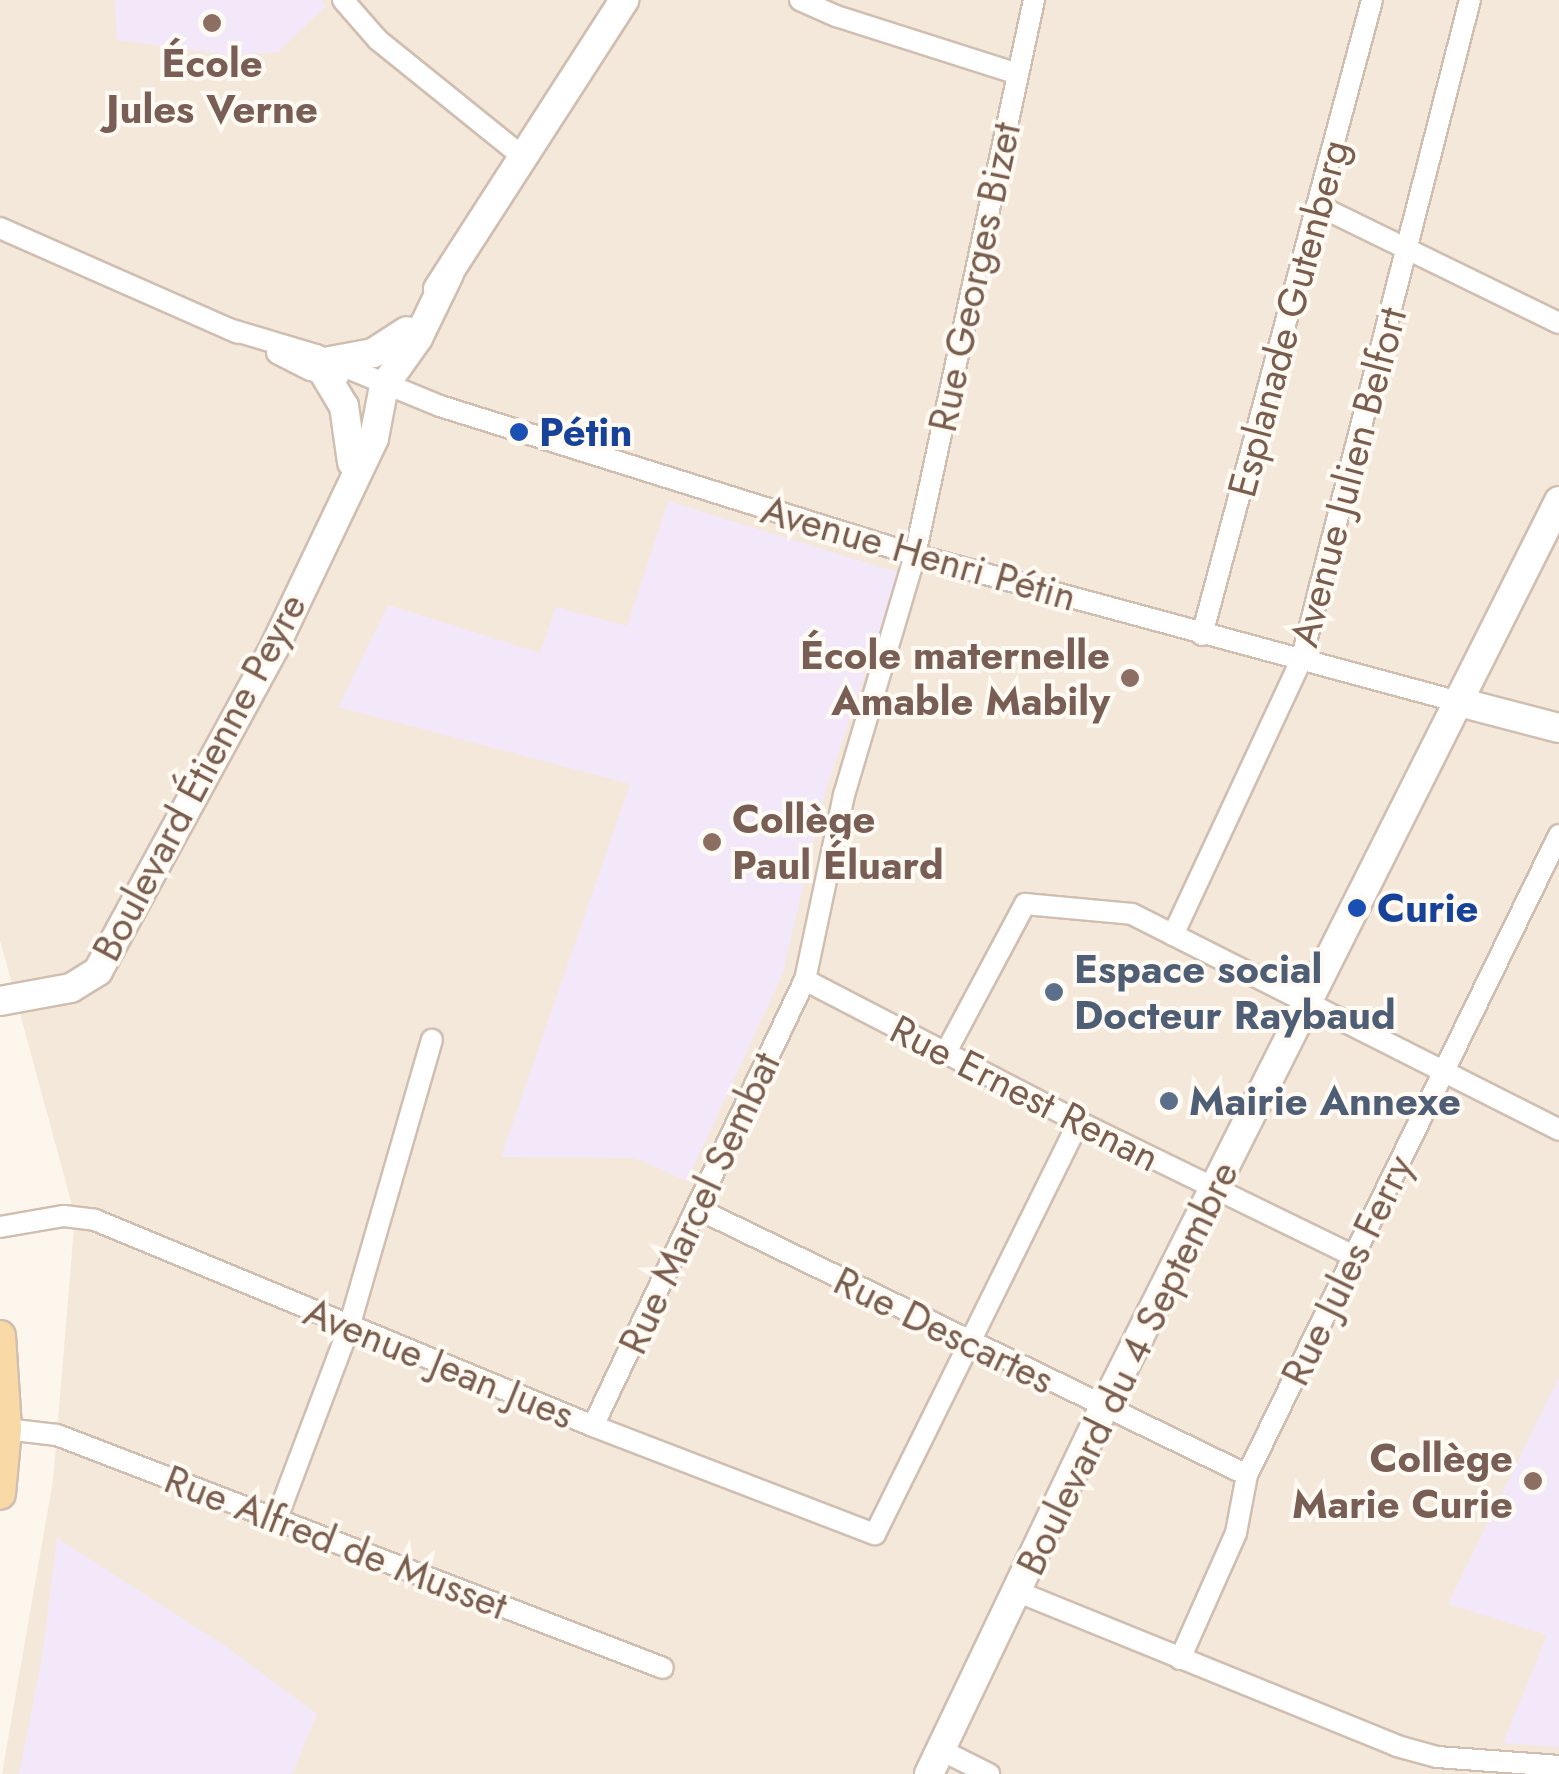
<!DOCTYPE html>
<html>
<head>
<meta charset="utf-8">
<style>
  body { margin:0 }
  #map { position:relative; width:1559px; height:1774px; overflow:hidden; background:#fdf6ec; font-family:Jost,sans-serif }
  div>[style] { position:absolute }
  .residential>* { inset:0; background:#f4e8da }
  .education>* { inset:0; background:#f3e8f9 }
  .roads { filter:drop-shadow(2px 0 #d0beb1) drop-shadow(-2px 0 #d0beb1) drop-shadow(0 2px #d0beb1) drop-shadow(0 -2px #d0beb1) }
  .street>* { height:20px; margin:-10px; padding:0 10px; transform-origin:10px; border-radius:10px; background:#fff }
  .secondary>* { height:28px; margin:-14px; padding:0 14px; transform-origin:14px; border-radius:14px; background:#fff }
  .primary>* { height:30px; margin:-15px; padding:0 15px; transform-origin:15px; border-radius:15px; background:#f9daa7 }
  .dots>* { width:28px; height:28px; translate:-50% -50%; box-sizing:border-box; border:5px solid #fffaf3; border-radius:50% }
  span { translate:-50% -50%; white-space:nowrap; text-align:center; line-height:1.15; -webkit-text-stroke:8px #fffaf3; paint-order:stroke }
  .education-label { font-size:40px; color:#785e54; font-weight:700 }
  .right { translate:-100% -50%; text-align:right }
  .left { translate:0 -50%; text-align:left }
  .street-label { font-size:40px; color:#795d4e }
  .transit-label { font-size:40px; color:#164399; font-weight:700 }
  .service-label { font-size:40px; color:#4e5e75; font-weight:700 }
</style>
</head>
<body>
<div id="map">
  <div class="residential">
    <div style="clip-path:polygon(0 0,1559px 0,1559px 1774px,2px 1774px,53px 1480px,75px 1216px,0 940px)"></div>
  </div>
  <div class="education">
    <div style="clip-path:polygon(115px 0,322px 0,326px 6px,278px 52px,236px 56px,117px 40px)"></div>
    <div style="clip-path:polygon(668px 501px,899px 573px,825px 793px,783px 973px,687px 1181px,635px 1158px,501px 1157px,630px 784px,338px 707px,388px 605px,540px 653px,556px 607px,627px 626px)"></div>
    <div style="clip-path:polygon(1559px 1377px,1559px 1747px,1503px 1743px,1547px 1635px,1448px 1604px)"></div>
    <div style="clip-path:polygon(57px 1538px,227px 1647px,317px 1714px,292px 1774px,19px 1774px,42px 1657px)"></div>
  </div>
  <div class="roads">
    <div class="street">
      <div style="left:343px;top:0;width:53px;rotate:48.8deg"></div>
      <div style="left:378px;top:40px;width:188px;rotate:38.9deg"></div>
      <div style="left:800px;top:0;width:39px;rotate:24deg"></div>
      <div style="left:836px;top:16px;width:191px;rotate:17.7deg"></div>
      <div style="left:1319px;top:206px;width:267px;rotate:26deg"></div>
      <div style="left:0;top:228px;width:260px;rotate:23.8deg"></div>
      <div style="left:229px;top:329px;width:91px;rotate:16.6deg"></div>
      <div style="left:316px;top:355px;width:134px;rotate:22.4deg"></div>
      <div style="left:440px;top:406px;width:498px;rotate:17.4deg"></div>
      <div style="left:915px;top:555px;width:564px;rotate:15.12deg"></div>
      <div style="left:277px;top:353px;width:38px;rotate:27deg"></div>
      <div style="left:311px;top:370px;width:28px;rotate:13deg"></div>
      <div style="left:1202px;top:635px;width:657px;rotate:-75.01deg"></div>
      <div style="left:1173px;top:935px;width:302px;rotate:-65deg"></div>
      <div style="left:1301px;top:661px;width:682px;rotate:-75.66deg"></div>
      <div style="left:805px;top:980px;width:309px;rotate:27.4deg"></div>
      <div style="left:1079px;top:1122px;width:306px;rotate:26deg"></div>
      <div style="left:946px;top:1052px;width:168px;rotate:-61.9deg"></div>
      <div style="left:1025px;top:904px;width:107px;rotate:5.3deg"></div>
      <div style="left:1132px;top:914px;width:479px;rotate:26.8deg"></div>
      <div style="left:696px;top:1208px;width:612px;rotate:25.85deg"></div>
      <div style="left:0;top:1227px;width:65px;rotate:-9.8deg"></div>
      <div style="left:64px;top:1216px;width:31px;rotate:7deg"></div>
      <div style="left:95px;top:1220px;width:539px;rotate:22.47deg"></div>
      <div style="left:593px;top:1426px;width:302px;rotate:21deg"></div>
      <div style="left:875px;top:1534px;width:460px;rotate:-63.7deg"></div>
      <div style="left:593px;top:1426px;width:494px;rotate:-64.6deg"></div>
      <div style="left:805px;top:980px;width:189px;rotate:-78.1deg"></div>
      <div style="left:844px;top:795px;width:250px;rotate:-73.5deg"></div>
      <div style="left:915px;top:555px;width:568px;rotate:-77.9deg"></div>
      <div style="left:6px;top:1429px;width:51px;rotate:6.7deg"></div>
      <div style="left:57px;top:1435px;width:649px;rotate:21.03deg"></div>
      <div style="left:277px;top:1518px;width:204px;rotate:-69.3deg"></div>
      <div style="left:349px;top:1327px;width:299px;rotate:-73.9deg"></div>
      <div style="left:1016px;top:1591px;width:411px;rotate:22.1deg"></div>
      <div style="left:1397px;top:1746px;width:41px;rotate:15.4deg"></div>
      <div style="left:1437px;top:1757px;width:122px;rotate:4.2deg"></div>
      <div style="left:1180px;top:1659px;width:138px;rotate:-66deg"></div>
      <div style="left:1236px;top:1533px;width:59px;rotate:-79.3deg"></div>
      <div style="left:1247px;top:1475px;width:712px;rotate:-64.01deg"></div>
      <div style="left:941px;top:1750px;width:54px;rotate:26.6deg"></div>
    </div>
    <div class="secondary">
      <div style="left:438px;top:289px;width:344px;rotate:-57.2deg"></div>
      <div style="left:330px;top:361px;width:44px;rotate:-10.5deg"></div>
      <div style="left:373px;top:353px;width:40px;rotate:-32.9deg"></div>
      <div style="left:324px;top:373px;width:39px;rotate:59deg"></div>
      <div style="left:344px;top:406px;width:57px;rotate:81.9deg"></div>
      <div style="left:1459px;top:702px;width:103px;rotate:14.6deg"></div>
      <div style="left:0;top:1001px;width:72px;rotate:-10.4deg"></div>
      <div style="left:71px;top:988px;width:32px;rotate:-32deg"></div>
      <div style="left:98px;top:971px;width:370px;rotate:-61.4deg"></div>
      <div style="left:275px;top:646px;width:230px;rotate:-64.5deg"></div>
      <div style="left:374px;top:438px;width:53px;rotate:-79.1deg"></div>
      <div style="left:384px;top:386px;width:59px;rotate:-54.7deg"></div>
      <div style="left:418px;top:338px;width:71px;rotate:-64.2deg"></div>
      <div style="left:929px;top:1774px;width:404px;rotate:-64.5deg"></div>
      <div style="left:1103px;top:1409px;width:1016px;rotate:-63.33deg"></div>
    </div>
    <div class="primary">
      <div style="left:0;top:1336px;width:93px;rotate:86.3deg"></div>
      <div style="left:6px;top:1429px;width:65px;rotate:95.3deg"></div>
    </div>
  </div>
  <div class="dots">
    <div style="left:212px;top:23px;background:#8d6e63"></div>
    <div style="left:519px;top:432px;background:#1a4fb4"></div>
    <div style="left:1130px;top:678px;background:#8d6e63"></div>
    <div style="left:712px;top:842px;background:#8d6e63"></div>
    <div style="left:1357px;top:908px;background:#1a4fb4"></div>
    <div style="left:1054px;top:992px;background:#5c6f8a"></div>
    <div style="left:1169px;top:1101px;background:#5c6f8a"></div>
    <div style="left:1533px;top:1481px;background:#8d6e63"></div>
  </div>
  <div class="education-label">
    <span style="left:212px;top:86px">École<br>Jules Verne</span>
    <span class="right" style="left:1110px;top:678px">École maternelle<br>Amable Mabily</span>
    <span class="left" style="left:732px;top:842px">Collège<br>Paul Éluard</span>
    <span class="right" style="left:1513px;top:1481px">Collège<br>Marie Curie</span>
  </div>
  <div class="street-label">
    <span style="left:974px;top:277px;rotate:-78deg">Rue Georges Bizet</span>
    <span style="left:1288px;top:318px;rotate:-75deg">Esplanade Gutenberg</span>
    <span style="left:1348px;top:477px;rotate:-75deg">Avenue Julien Belfort</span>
    <span style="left:919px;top:553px;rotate:16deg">Avenue Henri Pétin</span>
    <span style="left:199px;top:777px;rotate:-62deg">Boulevard Étienne Peyre</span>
    <span style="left:1025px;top:1093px;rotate:27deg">Rue Ernest Renan</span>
    <span style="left:699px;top:1203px;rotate:-65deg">Rue Marcel Sembat</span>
    <span style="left:1347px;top:1270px;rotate:-64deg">Rue Jules Ferry</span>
    <span style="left:944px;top:1330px;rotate:26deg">Rue Descartes</span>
    <span style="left:439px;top:1363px;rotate:22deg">Avenue Jean Jues</span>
    <span style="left:1127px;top:1368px;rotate:-64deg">Boulevard du 4 Septembre</span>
    <span style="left:336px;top:1542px;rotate:21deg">Rue Alfred de Musset</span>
  </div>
  <div class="transit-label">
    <span class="left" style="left:539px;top:432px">Pétin</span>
    <span class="left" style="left:1377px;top:908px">Curie</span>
  </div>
  <div class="service-label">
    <span class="left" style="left:1074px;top:992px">Espace social<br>Docteur Raybaud</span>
    <span class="left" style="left:1189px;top:1101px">Mairie Annexe</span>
  </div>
</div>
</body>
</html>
